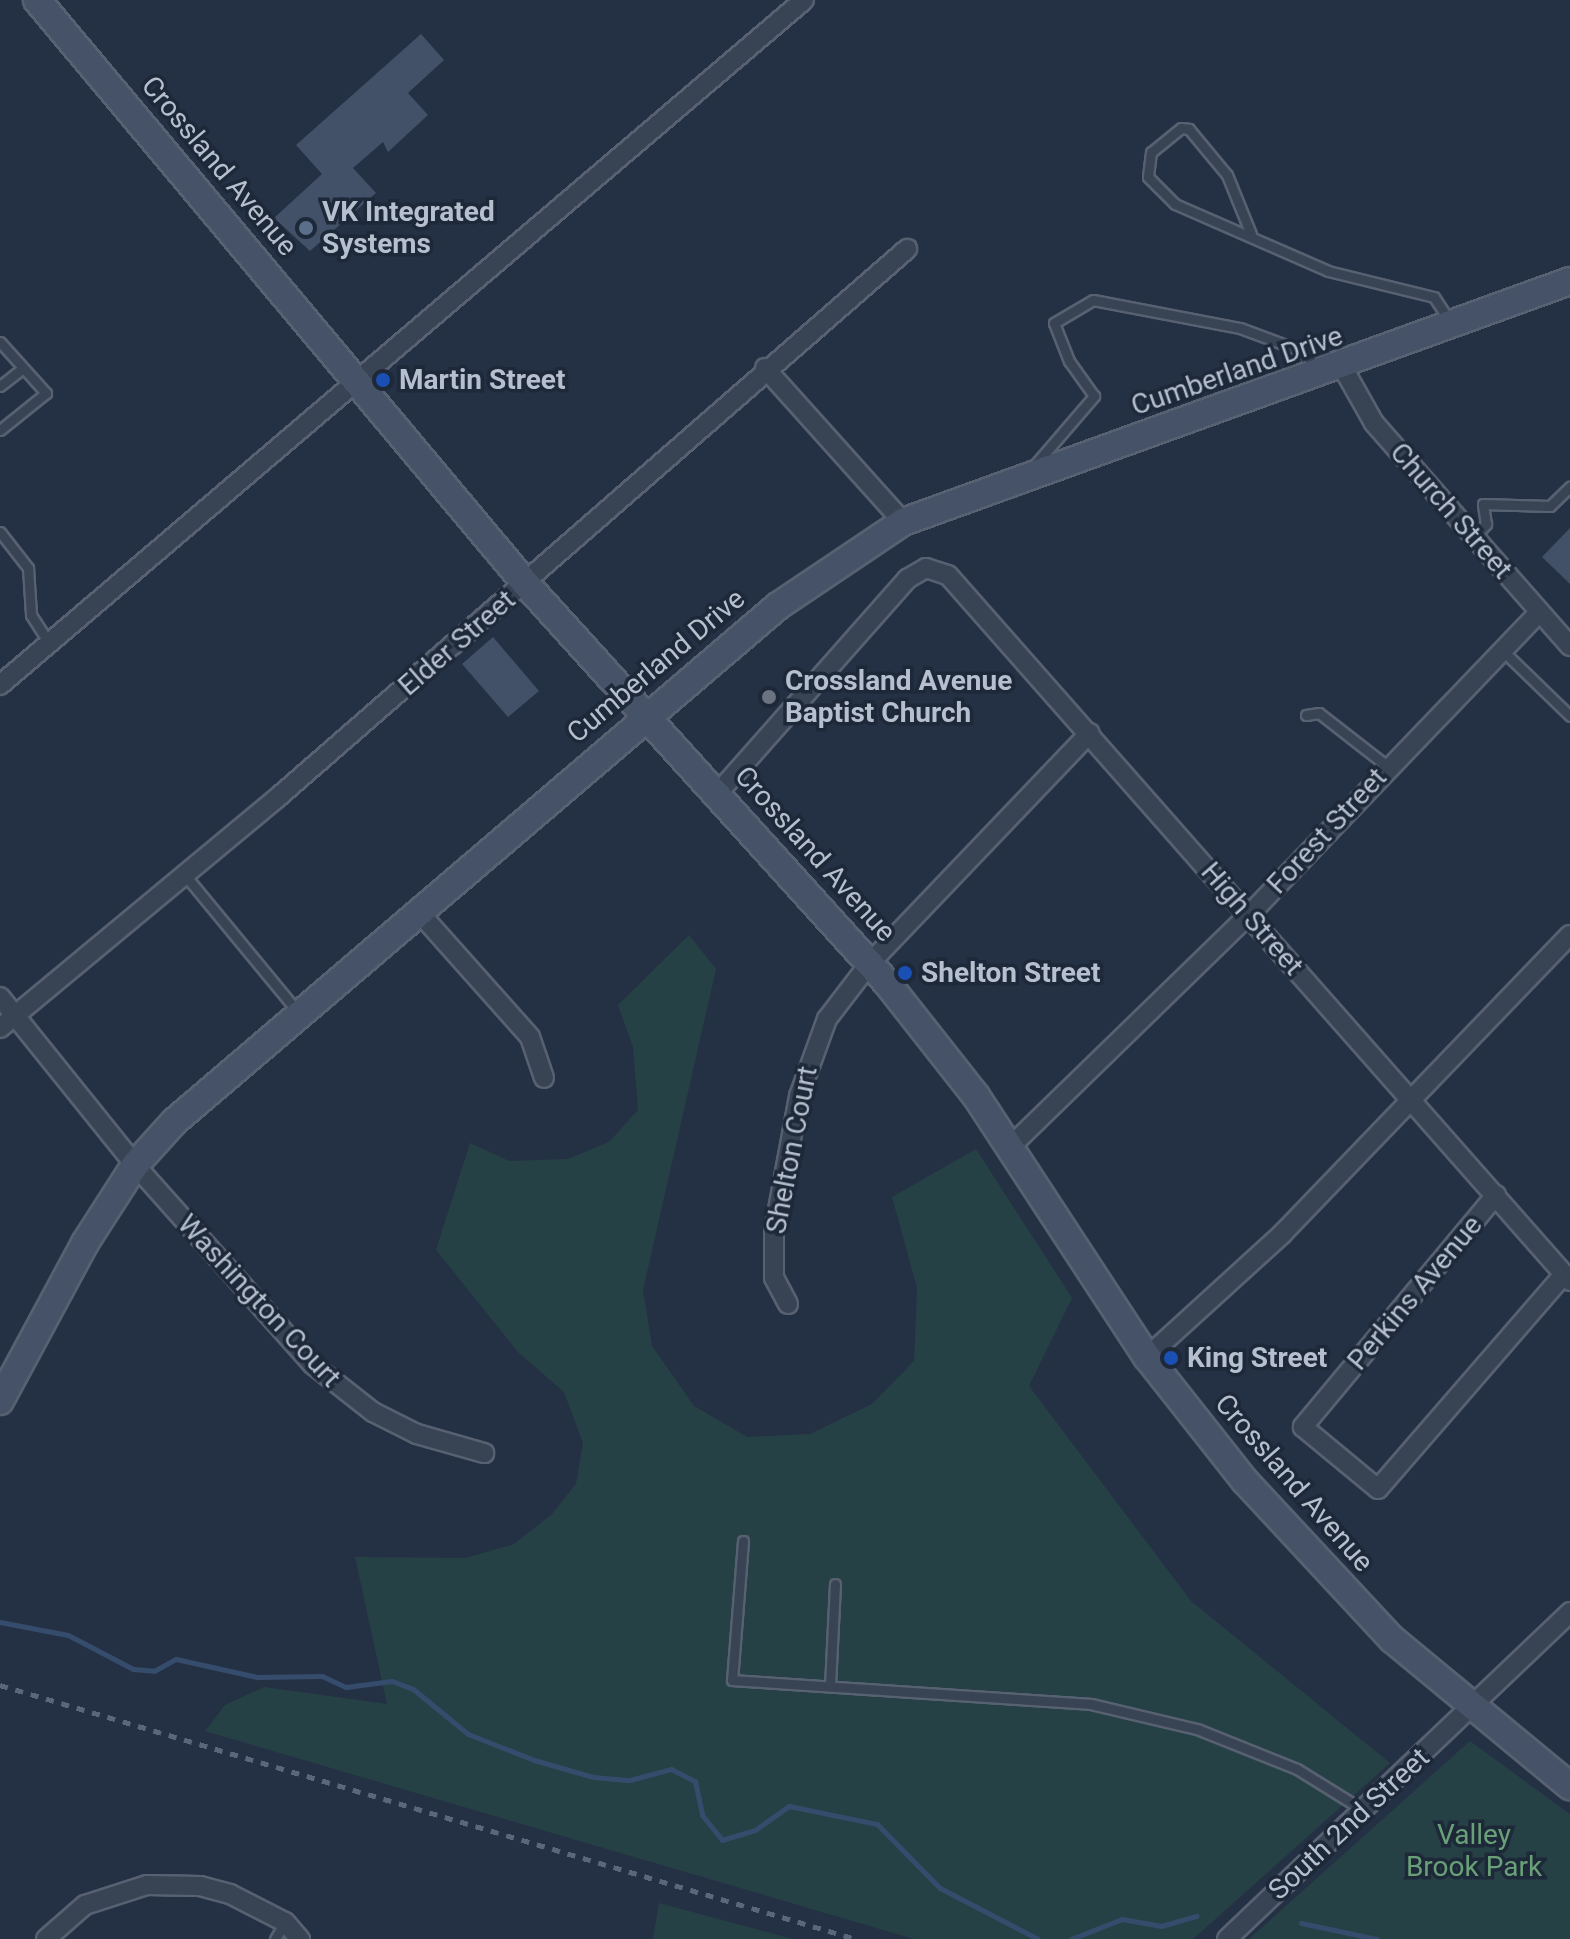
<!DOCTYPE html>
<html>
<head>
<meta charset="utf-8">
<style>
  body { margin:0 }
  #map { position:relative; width:1570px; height:1939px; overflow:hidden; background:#243144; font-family:Roboto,sans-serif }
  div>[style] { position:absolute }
  .green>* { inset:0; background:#264145 }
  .stream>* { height:5px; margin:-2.5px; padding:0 2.5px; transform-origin:2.5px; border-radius:2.5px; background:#364c6d }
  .building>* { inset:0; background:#425167 }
  .roads { filter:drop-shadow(2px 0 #576171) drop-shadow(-2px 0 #576171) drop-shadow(0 2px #576171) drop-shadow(0 -2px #576171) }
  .service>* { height:9px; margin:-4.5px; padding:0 4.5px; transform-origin:4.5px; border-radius:4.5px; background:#384353 }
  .minor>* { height:18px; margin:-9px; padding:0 9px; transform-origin:9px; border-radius:9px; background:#384353 }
  .secondary>* { height:26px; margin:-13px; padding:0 13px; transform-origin:13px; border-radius:13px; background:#465267 }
  .rail>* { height:5px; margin-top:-2.5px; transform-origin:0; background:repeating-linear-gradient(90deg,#5a677b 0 8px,transparent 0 16px) }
  .dots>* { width:22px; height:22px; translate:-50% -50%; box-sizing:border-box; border:4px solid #1d2839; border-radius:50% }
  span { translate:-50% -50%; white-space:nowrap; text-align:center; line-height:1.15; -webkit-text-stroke:7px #1d2839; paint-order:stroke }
  .street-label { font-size:28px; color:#b6bfcd }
  .poi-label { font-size:28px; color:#b6bfcd; font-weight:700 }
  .left { translate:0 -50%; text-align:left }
  .park-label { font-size:28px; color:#6aa077 }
</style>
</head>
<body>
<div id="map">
  <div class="green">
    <div style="clip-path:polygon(689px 935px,716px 969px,643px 1290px,652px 1346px,694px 1406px,747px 1437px,810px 1434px,872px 1404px,914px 1361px,917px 1288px,892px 1197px,976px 1149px,1072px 1298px,1029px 1386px,1191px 1601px,1390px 1763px,1193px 1939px,914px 1939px,205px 1731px,225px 1705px,264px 1687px,387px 1704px,355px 1557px,466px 1558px,514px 1544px,551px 1515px,576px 1484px,583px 1443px,564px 1392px,518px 1352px,436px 1250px,470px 1143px,509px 1161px,568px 1159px,609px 1142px,638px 1110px,633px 1047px,618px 1005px)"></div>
    <div style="clip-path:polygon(1470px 1741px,1570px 1814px,1570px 1939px,1249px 1939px)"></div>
    <div style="clip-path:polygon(659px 1903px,793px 1939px,653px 1939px)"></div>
  </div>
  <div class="stream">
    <div style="left:0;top:1622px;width:69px;rotate:10.8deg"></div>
    <div style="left:68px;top:1635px;width:73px;rotate:27.6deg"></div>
    <div style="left:133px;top:1669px;width:21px;rotate:5deg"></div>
    <div style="left:154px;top:1671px;width:25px;rotate:-29deg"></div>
    <div style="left:176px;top:1659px;width:83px;rotate:12.5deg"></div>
    <div style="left:257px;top:1677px;width:65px;rotate:-0.9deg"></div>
    <div style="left:322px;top:1676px;width:26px;rotate:25deg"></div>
    <div style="left:346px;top:1687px;width:46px;rotate:-7.4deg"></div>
    <div style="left:392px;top:1681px;width:22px;rotate:21deg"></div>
    <div style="left:413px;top:1689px;width:71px;rotate:39.3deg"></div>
    <div style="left:468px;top:1734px;width:71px;rotate:21.5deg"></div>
    <div style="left:534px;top:1760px;width:61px;rotate:16.1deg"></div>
    <div style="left:593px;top:1777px;width:37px;rotate:5deg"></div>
    <div style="left:630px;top:1780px;width:42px;rotate:-15deg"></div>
    <div style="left:671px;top:1769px;width:27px;rotate:27deg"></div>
    <div style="left:695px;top:1781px;width:35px;rotate:78deg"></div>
    <div style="left:702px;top:1815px;width:32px;rotate:51deg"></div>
    <div style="left:722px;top:1840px;width:34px;rotate:-17deg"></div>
    <div style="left:755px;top:1830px;width:42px;rotate:-35.2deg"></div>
    <div style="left:789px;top:1806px;width:90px;rotate:11.6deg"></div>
    <div style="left:877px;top:1824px;width:90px;rotate:45.5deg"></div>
    <div style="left:940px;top:1888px;width:110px;rotate:27.5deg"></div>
    <div style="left:1301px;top:1923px;width:78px;rotate:11.9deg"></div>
    <div style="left:1071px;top:1939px;width:55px;rotate:-21.4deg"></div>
    <div style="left:1122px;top:1919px;width:40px;rotate:10deg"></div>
    <div style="left:1161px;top:1926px;width:37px;rotate:-16deg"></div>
  </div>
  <div class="building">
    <div style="clip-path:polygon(421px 34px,444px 60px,408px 93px,428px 115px,388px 152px,383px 142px,353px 168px,376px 193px,310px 251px,274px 218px,322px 174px,296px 145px)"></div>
    <div style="clip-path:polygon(1570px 528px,1570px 584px,1542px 557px)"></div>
    <div style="clip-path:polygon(493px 637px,539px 691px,508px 717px,462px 664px)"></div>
  </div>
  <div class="roads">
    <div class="service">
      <div style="left:1251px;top:234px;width:64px;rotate:-112.1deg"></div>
      <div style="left:1227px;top:175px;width:60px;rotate:-129.6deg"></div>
      <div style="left:1189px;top:129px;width:8px;rotate:-173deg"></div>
      <div style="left:1181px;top:128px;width:38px;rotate:141deg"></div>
      <div style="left:1151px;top:152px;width:25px;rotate:97deg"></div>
      <div style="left:1148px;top:177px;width:38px;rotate:45deg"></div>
      <div style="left:1175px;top:204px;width:167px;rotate:23.6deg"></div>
      <div style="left:1328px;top:271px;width:109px;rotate:13.8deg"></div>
      <div style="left:1434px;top:297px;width:31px;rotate:57deg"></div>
      <div style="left:0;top:342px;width:69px;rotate:48deg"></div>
      <div style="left:46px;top:393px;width:59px;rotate:141.2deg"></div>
      <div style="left:0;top:386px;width:29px;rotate:-38deg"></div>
      <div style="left:1033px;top:467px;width:94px;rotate:-49.3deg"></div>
      <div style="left:1094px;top:396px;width:43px;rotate:-125.5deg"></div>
      <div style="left:1069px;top:361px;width:41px;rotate:-111.5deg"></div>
      <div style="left:1054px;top:323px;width:45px;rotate:-30.5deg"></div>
      <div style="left:1093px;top:300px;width:150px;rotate:10.8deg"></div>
      <div style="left:1240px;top:328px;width:66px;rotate:20.4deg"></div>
      <div style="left:1302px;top:351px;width:25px;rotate:47deg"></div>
      <div style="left:0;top:532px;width:46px;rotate:52.1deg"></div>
      <div style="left:28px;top:568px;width:47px;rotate:86.3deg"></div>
      <div style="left:31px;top:615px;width:33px;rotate:57deg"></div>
      <div style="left:1474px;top:537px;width:18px;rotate:-47deg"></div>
      <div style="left:1486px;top:524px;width:20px;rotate:-99deg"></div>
      <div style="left:1483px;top:504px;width:67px;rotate:1.7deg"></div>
      <div style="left:1550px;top:506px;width:28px;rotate:-44deg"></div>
      <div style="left:1502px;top:650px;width:95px;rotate:44.1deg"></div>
      <div style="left:1306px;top:715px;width:13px;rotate:-9deg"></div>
      <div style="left:1319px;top:713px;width:86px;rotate:37.9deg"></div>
      <div style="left:185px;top:875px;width:178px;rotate:50.5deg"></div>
      <div style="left:743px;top:1541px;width:139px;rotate:94.5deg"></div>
      <div style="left:732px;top:1680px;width:360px;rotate:3.8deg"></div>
      <div style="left:1091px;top:1704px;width:109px;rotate:13.3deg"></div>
      <div style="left:1197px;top:1729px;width:108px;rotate:21.8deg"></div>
      <div style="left:1297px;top:1769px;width:78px;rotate:31.8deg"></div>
      <div style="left:830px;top:1686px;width:102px;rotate:-87.2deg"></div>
      <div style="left:275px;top:1939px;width:20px;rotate:-60deg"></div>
    </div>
    <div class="minor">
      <div style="left:765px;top:368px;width:207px;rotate:48.1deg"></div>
      <div style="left:1343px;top:368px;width:63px;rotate:60.6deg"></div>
      <div style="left:1374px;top:423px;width:297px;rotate:48.7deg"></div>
      <div style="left:0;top:685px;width:1056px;rotate:-40.43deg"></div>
      <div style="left:718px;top:793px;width:286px;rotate:-48.5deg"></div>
      <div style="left:907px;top:579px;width:22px;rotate:-30deg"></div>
      <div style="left:926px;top:568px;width:23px;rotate:18deg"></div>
      <div style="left:948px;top:575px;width:941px;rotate:48.62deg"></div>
      <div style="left:417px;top:910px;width:170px;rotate:48.3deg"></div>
      <div style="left:530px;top:1037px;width:43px;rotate:71.1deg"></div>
      <div style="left:0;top:997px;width:216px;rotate:51.2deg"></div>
      <div style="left:135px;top:1165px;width:266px;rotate:48.3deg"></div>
      <div style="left:312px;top:1364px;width:78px;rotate:38.2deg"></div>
      <div style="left:373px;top:1412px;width:49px;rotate:26.6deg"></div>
      <div style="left:417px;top:1434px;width:70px;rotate:15.8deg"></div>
      <div style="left:0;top:1028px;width:360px;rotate:-39.7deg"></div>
      <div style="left:277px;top:798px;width:836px;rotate:-41.07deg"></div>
      <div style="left:1009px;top:1148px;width:334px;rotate:-44.2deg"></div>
      <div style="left:1249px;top:915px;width:419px;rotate:-46.2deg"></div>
      <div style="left:1496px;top:1195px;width:302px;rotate:129.8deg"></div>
      <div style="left:1303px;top:1427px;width:97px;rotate:39.6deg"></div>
      <div style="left:1378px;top:1489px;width:284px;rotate:-49.1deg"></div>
      <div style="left:788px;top:1304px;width:30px;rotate:-118deg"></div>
      <div style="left:774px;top:1278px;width:47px;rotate:-90deg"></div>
      <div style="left:774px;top:1231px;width:137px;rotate:-79.5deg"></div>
      <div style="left:799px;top:1096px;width:82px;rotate:-70deg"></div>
      <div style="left:827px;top:1019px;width:71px;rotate:-52.5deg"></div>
      <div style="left:870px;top:963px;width:318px;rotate:-46.3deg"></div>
      <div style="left:1147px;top:1357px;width:183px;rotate:-42.3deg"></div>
      <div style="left:1282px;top:1234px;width:415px;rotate:-46.1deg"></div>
      <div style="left:46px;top:1939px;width:52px;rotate:-41.1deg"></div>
      <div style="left:85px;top:1905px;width:65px;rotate:-17.9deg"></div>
      <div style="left:147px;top:1885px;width:53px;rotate:1.1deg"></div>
      <div style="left:200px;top:1886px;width:31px;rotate:15deg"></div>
      <div style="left:230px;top:1894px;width:62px;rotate:27deg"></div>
      <div style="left:285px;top:1922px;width:23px;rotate:49deg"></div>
      <div style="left:1227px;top:1939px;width:474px;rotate:-43.6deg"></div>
    </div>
    <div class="secondary">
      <div style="left:37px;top:0;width:762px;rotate:50.06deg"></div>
      <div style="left:526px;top:584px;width:538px;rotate:47.86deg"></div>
      <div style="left:887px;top:983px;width:144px;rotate:51.8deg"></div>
      <div style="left:976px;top:1096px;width:312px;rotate:56.8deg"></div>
      <div style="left:1147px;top:1357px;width:158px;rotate:51.7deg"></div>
      <div style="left:1245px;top:1481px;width:216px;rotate:47.1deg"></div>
      <div style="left:1392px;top:1639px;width:231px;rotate:39.6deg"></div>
      <div style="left:0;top:1401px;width:179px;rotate:-61.7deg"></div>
      <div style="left:85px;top:1243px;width:93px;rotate:-57.3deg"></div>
      <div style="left:135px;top:1165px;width:59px;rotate:-47.7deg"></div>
      <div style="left:175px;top:1121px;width:793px;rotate:-40.5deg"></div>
      <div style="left:778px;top:606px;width:151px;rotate:-33.9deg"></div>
      <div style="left:903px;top:522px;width:709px;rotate:-19.87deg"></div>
    </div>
  </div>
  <div class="rail">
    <div style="left:0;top:1685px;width:893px;rotate:16.53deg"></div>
  </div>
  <div class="dots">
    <div style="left:306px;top:228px;background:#5c6f8a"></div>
    <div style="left:383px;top:380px;background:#1a4fb4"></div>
    <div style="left:769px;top:697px;background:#6b7280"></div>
    <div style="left:905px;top:973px;background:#1a4fb4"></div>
    <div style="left:1171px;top:1358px;background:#1a4fb4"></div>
  </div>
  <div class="street-label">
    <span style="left:219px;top:166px;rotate:50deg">Crossland Avenue</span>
    <span style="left:1237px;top:371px;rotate:-19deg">Cumberland Drive</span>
    <span style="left:1451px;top:511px;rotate:49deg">Church Street</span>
    <span style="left:457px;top:643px;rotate:-41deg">Elder Street</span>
    <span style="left:656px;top:666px;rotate:-40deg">Cumberland Drive</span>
    <span style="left:1327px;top:831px;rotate:-47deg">Forest Street</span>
    <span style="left:815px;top:854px;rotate:48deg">Crossland Avenue</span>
    <span style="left:1252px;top:919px;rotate:49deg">High Street</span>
    <span style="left:792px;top:1150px;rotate:-79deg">Shelton Court</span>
    <span style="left:1415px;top:1293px;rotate:-50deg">Perkins Avenue</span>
    <span style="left:259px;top:1301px;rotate:47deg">Washington Court</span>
    <span style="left:1294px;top:1483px;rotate:49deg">Crossland Avenue</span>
    <span style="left:1349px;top:1824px;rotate:-43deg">South 2nd Street</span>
  </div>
  <div class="poi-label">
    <span class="left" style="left:322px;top:228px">VK Integrated<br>Systems</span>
    <span class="left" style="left:399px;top:380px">Martin Street</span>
    <span class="left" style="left:785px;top:697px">Crossland Avenue<br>Baptist Church</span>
    <span class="left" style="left:921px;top:973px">Shelton Street</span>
    <span class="left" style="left:1187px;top:1358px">King Street</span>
  </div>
  <div class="park-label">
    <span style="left:1474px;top:1851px">Valley<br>Brook Park</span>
  </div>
</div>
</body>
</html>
